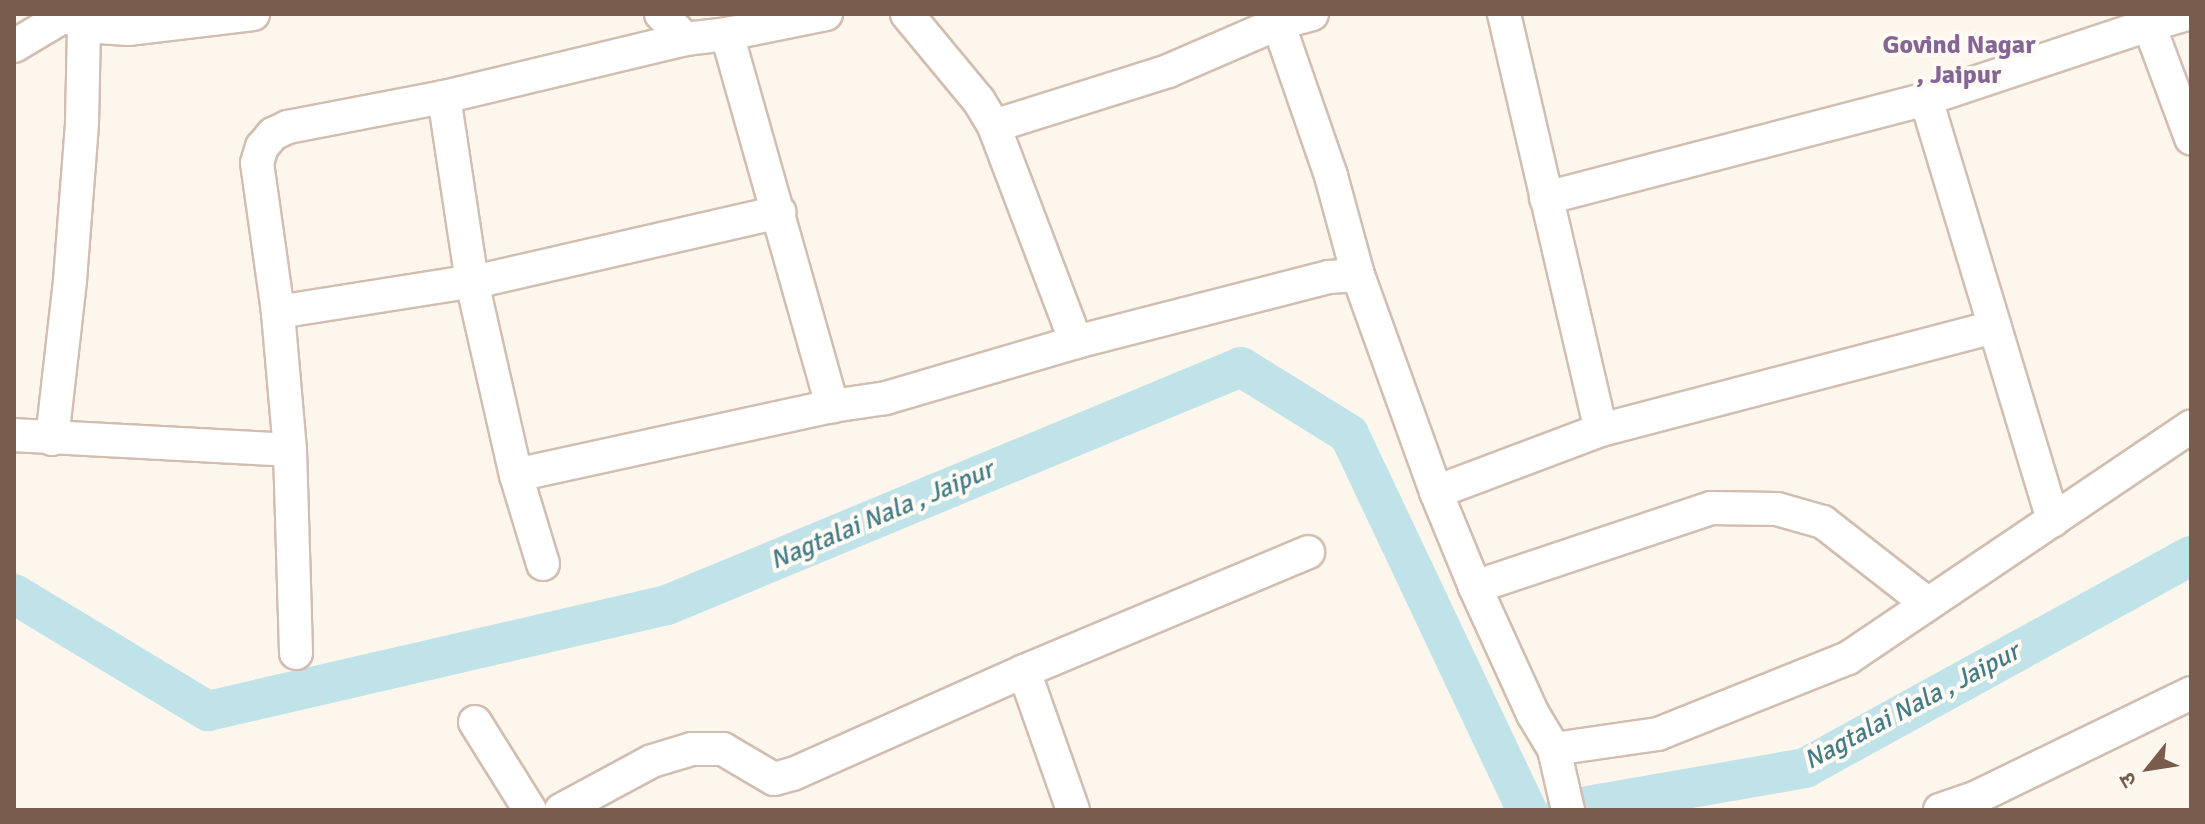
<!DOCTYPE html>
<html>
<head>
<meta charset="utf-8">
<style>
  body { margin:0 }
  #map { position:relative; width:2205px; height:824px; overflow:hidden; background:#fdf6ec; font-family:Signika,"Noto Sans Devanagari",sans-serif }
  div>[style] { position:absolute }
  .canal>* { height:40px; margin:-20px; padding:0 20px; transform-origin:20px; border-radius:20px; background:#bfe3e8 }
  .roads { filter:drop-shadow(2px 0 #d1beb0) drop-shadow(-2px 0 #d1beb0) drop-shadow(0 2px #d1beb0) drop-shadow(0 -2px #d1beb0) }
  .street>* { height:32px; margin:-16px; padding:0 16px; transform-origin:16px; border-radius:16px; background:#fff }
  span { translate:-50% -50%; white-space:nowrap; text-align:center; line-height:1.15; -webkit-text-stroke:8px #fffaf3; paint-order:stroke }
  .neighbourhood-label { font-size:26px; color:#846695; font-weight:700 }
  .water-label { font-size:26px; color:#437c86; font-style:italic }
  .frame { position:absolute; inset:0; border:16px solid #7a5c4d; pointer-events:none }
  .north { position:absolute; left:2109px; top:728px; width:80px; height:80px; -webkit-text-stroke:6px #fffaf3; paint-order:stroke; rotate:240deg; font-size:22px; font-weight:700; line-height:32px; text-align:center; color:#7a5c4d }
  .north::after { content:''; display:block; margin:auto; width:28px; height:36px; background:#7a5c4d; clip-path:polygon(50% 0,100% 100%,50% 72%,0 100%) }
</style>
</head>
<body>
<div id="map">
  <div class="canal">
    <div style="left:14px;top:594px;width:227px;rotate:31.1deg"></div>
    <div style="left:208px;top:711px;width:471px;rotate:-13deg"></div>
    <div style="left:667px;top:605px;width:621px;rotate:-22.52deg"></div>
    <div style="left:1241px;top:367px;width:127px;rotate:31.8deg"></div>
    <div style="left:1349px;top:434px;width:416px;rotate:64.7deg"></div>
    <div style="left:1565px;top:810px;width:244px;rotate:-9.9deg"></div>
    <div style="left:1805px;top:768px;width:440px;rotate:-28.8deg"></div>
  </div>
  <div class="roads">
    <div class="street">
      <div style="left:661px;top:14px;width:35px;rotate:46deg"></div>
      <div style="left:826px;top:14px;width:101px;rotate:168.6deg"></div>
      <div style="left:727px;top:34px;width:387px;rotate:74.2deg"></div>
      <div style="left:907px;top:14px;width:113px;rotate:50.4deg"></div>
      <div style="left:979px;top:101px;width:29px;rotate:59deg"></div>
      <div style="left:1275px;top:14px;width:171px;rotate:70.9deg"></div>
      <div style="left:1331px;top:176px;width:103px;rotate:74.7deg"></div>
      <div style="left:1504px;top:14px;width:427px;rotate:76.9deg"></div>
      <div style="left:1601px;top:430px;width:407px;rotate:-14.7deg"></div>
      <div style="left:68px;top:16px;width:19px;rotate:32deg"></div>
      <div style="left:84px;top:26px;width:44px;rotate:3.9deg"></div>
      <div style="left:128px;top:29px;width:126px;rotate:-6.8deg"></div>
      <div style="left:2149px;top:25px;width:40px;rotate:-16deg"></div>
      <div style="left:14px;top:46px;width:63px;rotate:-30.7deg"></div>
      <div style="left:444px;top:97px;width:187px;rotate:81.4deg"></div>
      <div style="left:472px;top:282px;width:198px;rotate:77.2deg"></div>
      <div style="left:516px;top:475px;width:93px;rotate:73.1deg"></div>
      <div style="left:1926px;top:99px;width:235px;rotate:-18.4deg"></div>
      <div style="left:2149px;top:25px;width:121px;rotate:69.6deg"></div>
      <div style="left:1546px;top:198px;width:393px;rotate:-14.6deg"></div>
      <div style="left:1926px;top:99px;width:440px;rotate:73.2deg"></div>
      <div style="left:278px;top:312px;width:212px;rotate:-9deg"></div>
      <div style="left:487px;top:279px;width:300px;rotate:-12.9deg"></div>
      <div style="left:1076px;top:342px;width:231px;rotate:-110.8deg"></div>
      <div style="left:994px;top:126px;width:182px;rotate:-17.5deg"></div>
      <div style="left:1168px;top:71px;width:121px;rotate:-23.4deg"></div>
      <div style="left:1279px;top:23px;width:34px;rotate:-15deg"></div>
      <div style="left:14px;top:435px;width:276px;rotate:3.1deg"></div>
      <div style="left:290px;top:450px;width:139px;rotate:-95deg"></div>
      <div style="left:278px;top:312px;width:150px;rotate:-98deg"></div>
      <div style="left:257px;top:163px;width:17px;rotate:-73deg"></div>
      <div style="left:262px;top:147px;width:17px;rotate:-50deg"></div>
      <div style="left:273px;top:134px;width:17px;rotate:-25deg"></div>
      <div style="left:288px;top:127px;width:159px;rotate:-10.9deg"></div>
      <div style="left:444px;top:97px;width:248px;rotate:-13.5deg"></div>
      <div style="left:685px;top:39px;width:42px;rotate:-6.8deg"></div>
      <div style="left:52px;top:439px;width:160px;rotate:-83.5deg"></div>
      <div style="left:70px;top:280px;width:157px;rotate:-85.6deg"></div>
      <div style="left:82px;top:123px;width:97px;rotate:-88.8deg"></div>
      <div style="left:290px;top:450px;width:203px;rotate:88.3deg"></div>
      <div style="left:516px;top:475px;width:323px;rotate:-12.3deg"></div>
      <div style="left:832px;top:406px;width:55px;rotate:-8.4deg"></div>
      <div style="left:886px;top:398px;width:198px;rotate:-16.4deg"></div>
      <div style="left:1076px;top:342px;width:261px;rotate:-14.4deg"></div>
      <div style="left:1329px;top:277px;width:29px;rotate:-4deg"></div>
      <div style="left:1358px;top:275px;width:231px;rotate:70.2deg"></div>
      <div style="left:1436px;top:492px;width:103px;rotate:67.7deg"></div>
      <div style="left:1475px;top:587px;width:140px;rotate:65.5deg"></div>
      <div style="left:1533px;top:714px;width:41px;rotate:59deg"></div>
      <div style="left:1554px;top:749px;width:105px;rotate:-8.2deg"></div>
      <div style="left:1658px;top:734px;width:205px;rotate:-21.8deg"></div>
      <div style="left:1848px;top:658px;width:414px;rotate:-34deg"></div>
      <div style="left:1436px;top:492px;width:176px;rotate:-20.6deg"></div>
      <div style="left:1475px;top:587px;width:249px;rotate:-18.5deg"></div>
      <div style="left:1711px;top:508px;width:66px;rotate:0.9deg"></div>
      <div style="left:1777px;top:509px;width:48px;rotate:15.8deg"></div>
      <div style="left:1823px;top:522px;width:133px;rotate:38deg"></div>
      <div style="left:475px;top:722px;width:104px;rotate:58deg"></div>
      <div style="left:1554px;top:749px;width:63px;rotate:77.1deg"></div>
      <div style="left:561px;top:810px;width:103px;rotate:-28.3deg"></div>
      <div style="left:652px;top:761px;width:42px;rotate:-16.7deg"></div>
      <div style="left:692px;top:749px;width:31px"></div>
      <div style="left:723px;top:749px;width:59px;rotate:30.5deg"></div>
      <div style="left:774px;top:779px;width:20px;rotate:-15deg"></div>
      <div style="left:793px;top:774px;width:253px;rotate:-24deg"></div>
      <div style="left:1073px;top:810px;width:147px;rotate:-109.4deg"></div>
      <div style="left:1024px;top:671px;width:308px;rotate:-22.7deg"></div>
      <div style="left:1940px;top:810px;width:37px;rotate:-19deg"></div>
      <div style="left:1975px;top:798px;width:240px;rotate:-25.9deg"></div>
    </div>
  </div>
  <div class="neighbourhood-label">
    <span style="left:1959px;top:61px">Govind Nagar<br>, Jaipur</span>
  </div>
  <div class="water-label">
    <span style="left:882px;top:516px;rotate:-23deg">Nagtalai Nala , Jaipur</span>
    <span style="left:1912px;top:707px;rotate:-28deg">Nagtalai Nala , Jaipur</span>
  </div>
  <div class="frame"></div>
  <div class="north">उ</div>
</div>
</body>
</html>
